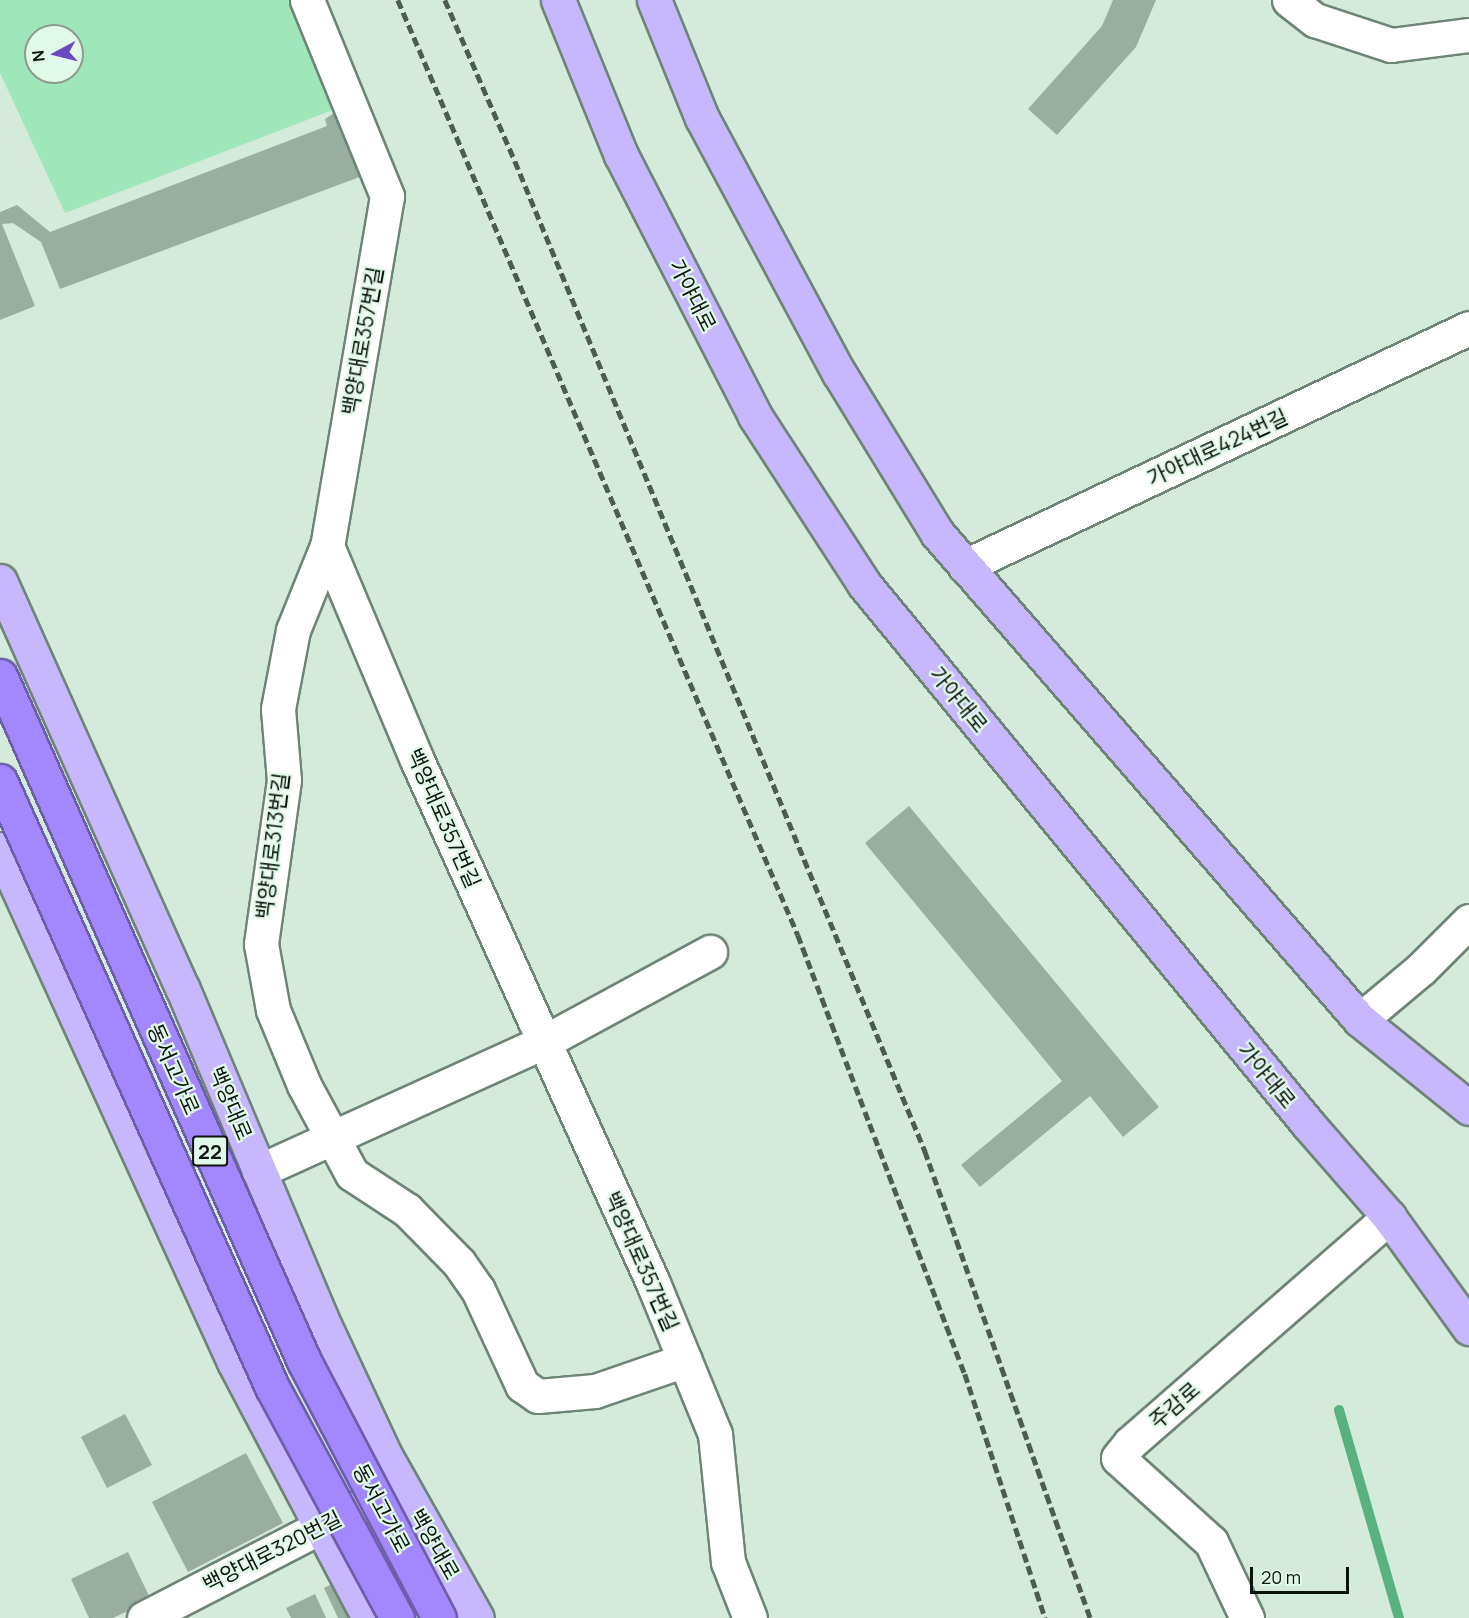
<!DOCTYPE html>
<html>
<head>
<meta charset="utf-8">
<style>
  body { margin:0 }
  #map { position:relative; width:1469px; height:1618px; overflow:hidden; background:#d4ebdc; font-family:Manrope,"Noto Sans KR",sans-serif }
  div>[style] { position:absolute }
  .green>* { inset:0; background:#9fe6bb }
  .stream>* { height:10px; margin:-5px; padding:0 5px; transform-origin:5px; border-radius:5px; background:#5ab180 }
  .building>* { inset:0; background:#98aea0 }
  .roads { filter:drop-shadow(2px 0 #6e8476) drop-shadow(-2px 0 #6e8476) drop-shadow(0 2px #6e8476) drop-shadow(0 -2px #6e8476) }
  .minor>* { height:33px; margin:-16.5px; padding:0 16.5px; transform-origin:16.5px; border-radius:16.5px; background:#fff }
  .major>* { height:33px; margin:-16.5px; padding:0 16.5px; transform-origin:16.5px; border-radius:16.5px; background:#c7b7fe }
  .rail>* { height:4.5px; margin-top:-2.25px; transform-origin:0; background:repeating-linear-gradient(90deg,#4e5b53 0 9px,transparent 0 13.5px) }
  .bridges { filter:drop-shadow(2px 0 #6d5eaa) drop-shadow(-2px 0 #6d5eaa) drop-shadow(0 2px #6d5eaa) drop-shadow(0 -2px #6d5eaa) }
  .highway-bridge>* { height:33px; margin:-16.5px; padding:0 16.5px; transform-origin:16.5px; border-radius:16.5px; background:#a287fe }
  span { translate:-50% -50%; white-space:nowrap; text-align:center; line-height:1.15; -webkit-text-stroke:4.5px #e1f9e9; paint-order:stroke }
  .shield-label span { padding:2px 4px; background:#e1f9e9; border:2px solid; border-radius:4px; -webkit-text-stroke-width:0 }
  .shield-label { font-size:20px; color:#0b130e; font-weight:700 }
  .street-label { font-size:21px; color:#0b130e }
  .north { position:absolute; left:24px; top:24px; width:60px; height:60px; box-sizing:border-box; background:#e1f9e9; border:2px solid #8b9d91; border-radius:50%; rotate:263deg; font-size:16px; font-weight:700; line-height:24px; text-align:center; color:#0b130e }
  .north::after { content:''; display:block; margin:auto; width:21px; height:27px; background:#6b49c2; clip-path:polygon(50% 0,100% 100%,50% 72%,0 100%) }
  .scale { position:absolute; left:1250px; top:1567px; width:99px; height:27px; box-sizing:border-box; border:3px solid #0b130e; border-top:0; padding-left:8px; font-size:18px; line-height:21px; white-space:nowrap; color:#0b130e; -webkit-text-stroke:4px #e1f9e9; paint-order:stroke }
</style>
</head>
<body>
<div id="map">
  <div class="green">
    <div style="clip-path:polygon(evenodd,0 0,294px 0,338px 108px,65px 213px,0 73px,0 0,36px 36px,72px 36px,72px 72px,36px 72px,36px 36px)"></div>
  </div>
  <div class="stream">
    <div style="left:1339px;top:1410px;width:216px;rotate:73.9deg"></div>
  </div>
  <div class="building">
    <div style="clip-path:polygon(1113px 0,1156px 0,1136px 47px,1057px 135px,1028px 109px,1102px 26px)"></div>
    <div style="clip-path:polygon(344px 102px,373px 172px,60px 289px,41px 242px,13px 223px,2px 224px,35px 306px,0 320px,0 212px,17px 205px,50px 232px,327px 126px,325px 119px,334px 113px,332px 107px)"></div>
    <div style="clip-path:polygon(909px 806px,1159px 1107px,1123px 1137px,1090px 1096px,980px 1187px,961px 1165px,1062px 1081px,865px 843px)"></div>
    <div style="clip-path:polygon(125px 1414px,152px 1465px,107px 1488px,81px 1437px)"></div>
    <div style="clip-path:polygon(246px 1453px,283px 1523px,188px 1572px,152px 1502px)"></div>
    <div style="clip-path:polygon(128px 1552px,151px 1600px,113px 1618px,89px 1618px,71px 1579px)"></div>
    <div style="clip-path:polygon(340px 1580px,359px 1618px,338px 1618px,324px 1588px)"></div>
    <div style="clip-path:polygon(315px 1594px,326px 1618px,291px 1618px,286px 1608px)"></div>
  </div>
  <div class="roads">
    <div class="minor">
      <div style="left:307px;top:0;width:212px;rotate:67.8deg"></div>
      <div style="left:387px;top:196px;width:355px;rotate:99.7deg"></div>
      <div style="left:327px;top:546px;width:232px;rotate:67.2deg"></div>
      <div style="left:417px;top:760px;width:574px;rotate:65.71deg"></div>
      <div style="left:653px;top:1283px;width:163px;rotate:67.7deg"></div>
      <div style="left:715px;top:1434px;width:129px;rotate:84.2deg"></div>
      <div style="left:728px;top:1562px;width:60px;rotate:68.6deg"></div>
      <div style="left:1289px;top:0;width:33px;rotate:38deg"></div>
      <div style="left:1315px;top:20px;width:80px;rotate:18.2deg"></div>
      <div style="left:1391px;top:45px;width:79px;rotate:-7.3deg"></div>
      <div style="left:327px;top:546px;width:91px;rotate:112deg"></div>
      <div style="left:293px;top:630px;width:80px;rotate:100.8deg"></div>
      <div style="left:278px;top:709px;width:71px;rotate:85.2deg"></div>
      <div style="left:284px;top:780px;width:166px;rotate:98deg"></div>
      <div style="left:261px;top:944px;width:67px;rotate:79.7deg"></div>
      <div style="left:273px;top:1010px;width:81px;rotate:67.5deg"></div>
      <div style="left:304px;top:1085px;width:101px;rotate:61.7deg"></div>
      <div style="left:352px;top:1174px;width:66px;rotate:33.2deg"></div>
      <div style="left:407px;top:1210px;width:74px;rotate:45.5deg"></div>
      <div style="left:459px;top:1263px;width:33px;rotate:55deg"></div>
      <div style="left:478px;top:1290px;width:105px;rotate:65.1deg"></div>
      <div style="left:522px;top:1385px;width:19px;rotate:35deg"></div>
      <div style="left:538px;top:1396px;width:57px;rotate:-5deg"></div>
      <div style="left:595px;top:1391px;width:95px;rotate:-19deg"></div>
      <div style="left:965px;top:566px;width:557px;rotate:-25.28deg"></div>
      <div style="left:1360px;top:1020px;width:80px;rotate:-39.9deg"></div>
      <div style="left:1421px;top:969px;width:68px;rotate:-45deg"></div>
      <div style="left:259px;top:1171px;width:313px;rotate:-24.4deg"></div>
      <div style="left:544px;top:1042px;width:189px;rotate:-28.5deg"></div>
      <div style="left:144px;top:1618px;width:288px;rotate:-27.3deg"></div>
      <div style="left:1247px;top:1618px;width:84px;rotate:-115.3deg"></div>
      <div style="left:1211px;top:1542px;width:125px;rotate:-137.9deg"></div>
      <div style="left:1118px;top:1458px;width:19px;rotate:-51deg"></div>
      <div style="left:1130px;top:1443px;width:344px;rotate:-41.1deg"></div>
    </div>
    <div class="major">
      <div style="left:558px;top:0;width:167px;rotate:67.9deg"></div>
      <div style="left:621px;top:155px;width:293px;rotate:62.8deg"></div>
      <div style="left:755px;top:416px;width:200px;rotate:57deg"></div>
      <div style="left:864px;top:584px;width:699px;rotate:50.57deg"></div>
      <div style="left:1308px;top:1124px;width:123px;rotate:48.9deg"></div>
      <div style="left:1389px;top:1217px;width:137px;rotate:54.2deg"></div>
      <div style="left:654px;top:0;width:127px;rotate:67.9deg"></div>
      <div style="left:702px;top:118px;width:289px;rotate:61.8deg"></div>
      <div style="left:839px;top:373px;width:188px;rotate:58.5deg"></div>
      <div style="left:937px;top:533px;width:645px;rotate:49.02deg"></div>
      <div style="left:1360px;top:1020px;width:140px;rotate:38.9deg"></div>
      <div style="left:0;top:581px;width:445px;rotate:65.9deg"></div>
      <div style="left:182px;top:987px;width:359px;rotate:67.2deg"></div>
      <div style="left:321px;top:1318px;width:151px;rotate:65deg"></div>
      <div style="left:385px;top:1455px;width:187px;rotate:60.6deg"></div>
      <div style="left:0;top:849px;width:564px;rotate:65.48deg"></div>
      <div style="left:234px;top:1362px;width:289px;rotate:62.2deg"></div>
    </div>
  </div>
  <div class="rail">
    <div style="left:398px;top:0;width:1017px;rotate:66.84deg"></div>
    <div style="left:798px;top:935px;width:470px;rotate:69.2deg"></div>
    <div style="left:965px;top:1374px;width:257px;rotate:71.8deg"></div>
    <div style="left:445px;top:0;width:176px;rotate:66.5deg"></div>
    <div style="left:515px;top:161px;width:1072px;rotate:67.5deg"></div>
    <div style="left:925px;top:1151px;width:495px;rotate:70.5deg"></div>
  </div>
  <div class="bridges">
    <div class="highway-bridge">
      <div style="left:0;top:676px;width:749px;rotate:66.07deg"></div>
      <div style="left:304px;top:1361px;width:290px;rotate:62.3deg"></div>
      <div style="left:0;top:781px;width:664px;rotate:65.83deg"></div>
      <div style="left:272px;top:1387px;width:263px;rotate:61.6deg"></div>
    </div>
  </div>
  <div class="shield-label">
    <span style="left:210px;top:1151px">22</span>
  </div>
  <div class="street-label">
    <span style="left:693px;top:295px;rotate:63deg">가야대로</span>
    <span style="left:362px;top:341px;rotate:-80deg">백양대로357번길</span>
    <span style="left:1217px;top:447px;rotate:-25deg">가야대로424번길</span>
    <span style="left:959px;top:699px;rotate:51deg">가야대로</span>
    <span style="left:444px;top:818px;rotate:66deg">백양대로357번길</span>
    <span style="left:272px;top:846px;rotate:-83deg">백양대로313번길</span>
    <span style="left:174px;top:1069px;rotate:66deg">동서고가로</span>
    <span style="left:1267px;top:1075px;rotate:51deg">가야대로</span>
    <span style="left:231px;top:1103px;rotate:67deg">백양대로</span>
    <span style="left:642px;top:1261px;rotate:66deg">백양대로357번길</span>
    <span style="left:1174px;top:1405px;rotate:-41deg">주감로</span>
    <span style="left:382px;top:1508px;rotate:62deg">동서고가로</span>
    <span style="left:435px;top:1544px;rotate:60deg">백양대로</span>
    <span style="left:272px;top:1551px;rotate:-27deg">백양대로320번길</span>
  </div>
  <div class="north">N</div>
  <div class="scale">20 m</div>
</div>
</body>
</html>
